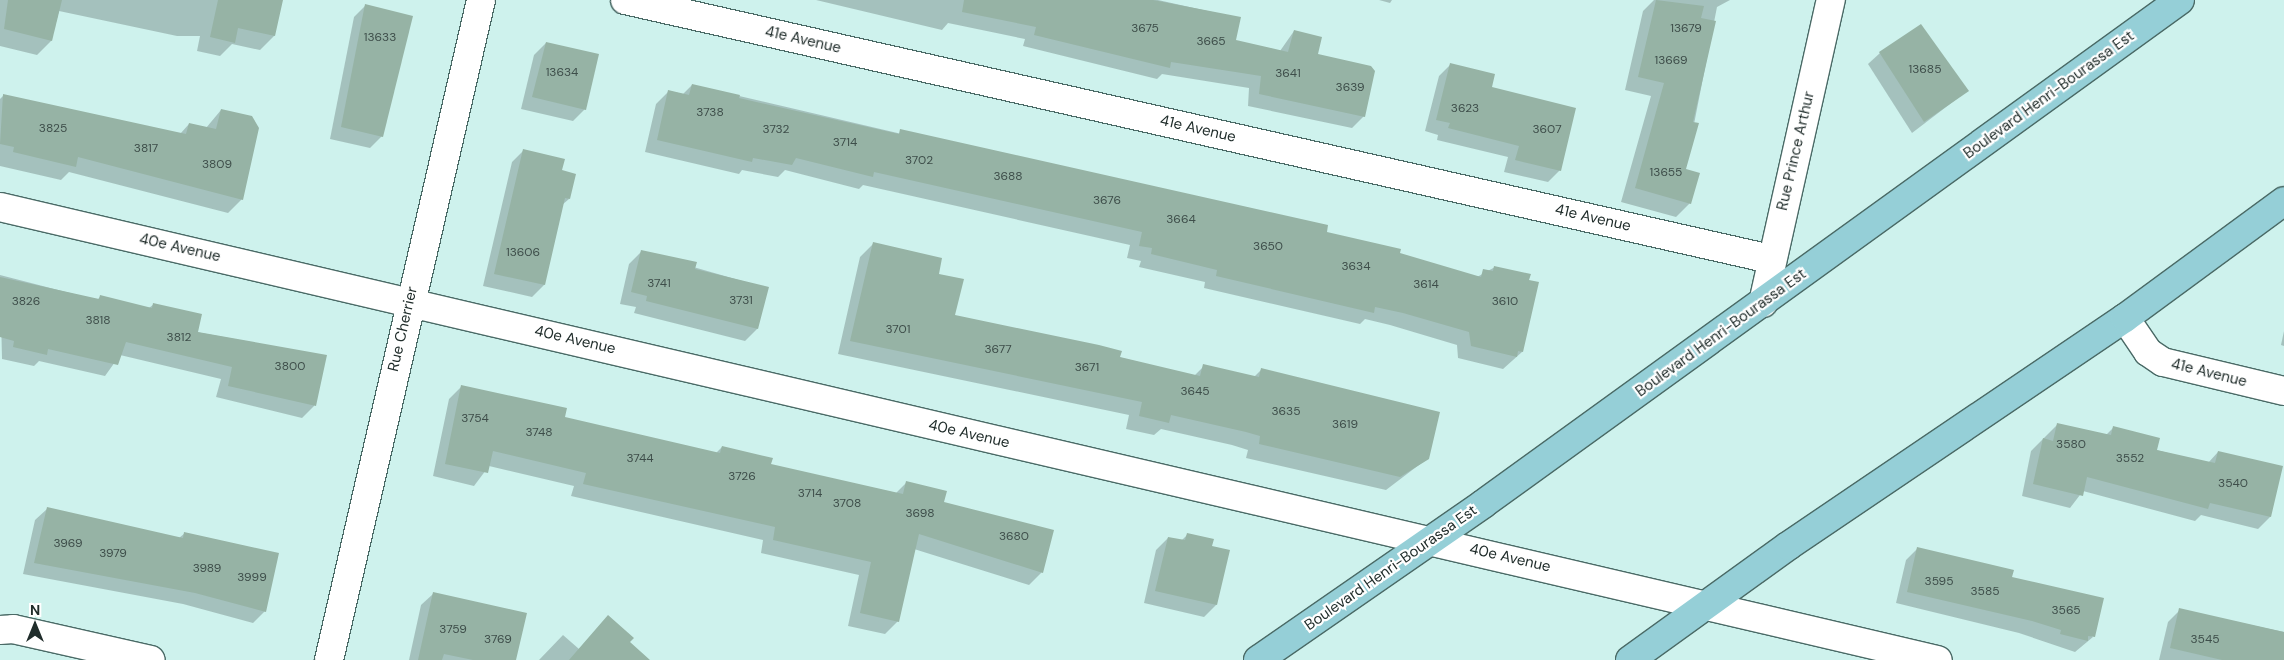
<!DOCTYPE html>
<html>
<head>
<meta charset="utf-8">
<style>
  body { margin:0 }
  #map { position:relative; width:2284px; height:660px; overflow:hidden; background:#cef2ed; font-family:"DM Sans",sans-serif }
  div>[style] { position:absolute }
  .shadow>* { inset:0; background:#0003 }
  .building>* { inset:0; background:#96b3a5 }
  .roads { filter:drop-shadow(1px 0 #4a6a66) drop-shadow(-1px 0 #4a6a66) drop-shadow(0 1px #4a6a66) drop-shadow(0 -1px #4a6a66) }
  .minor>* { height:28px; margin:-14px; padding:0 14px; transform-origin:14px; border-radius:14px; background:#fff }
  .major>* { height:28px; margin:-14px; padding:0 14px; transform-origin:14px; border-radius:14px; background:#95cfd7 }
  span { translate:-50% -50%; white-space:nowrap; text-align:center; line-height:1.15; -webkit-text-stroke:4.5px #fff; paint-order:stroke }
  .number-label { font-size:12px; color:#3e4e4a }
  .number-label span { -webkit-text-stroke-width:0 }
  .street-label { font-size:15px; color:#202d2b }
  .north { position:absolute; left:10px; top:600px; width:50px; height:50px; -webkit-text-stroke:4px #fff; paint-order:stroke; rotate:0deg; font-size:14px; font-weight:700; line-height:20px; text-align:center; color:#202d2b }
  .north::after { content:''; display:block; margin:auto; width:18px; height:22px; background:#202d2b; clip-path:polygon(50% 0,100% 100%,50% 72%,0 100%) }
</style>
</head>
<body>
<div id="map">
  <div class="shadow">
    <div style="clip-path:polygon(0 0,282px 0,274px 36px,260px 50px,232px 44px,220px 56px,197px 51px,200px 36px,177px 36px,59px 11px,51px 41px,37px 55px,0 46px)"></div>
    <div style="clip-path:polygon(816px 0,1158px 0,1239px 18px,1234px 41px,1280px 51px,1294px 31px,1364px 116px,1352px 128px,1248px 106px,1249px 88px,1162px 74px,1157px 79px,1023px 46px,1025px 39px,948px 23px,942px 30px)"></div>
    <div style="clip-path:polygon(1379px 0,1392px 0,1390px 3px)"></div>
    <div style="clip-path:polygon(1654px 0,1730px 0,1717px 7px,1685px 170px,1690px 203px,1676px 217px,1621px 202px,1651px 96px,1625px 90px,1643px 11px)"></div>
    <div style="clip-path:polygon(366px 5px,382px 136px,370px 148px,330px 139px,354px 17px)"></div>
    <div style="clip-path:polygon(546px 43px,585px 109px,573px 121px,521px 109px,534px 55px)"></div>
    <div style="clip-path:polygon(1880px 53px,1967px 91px,1912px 133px,1868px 64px)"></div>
    <div style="clip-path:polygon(1451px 64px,1490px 88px,1560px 170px,1548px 182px,1504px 172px,1508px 157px,1437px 140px,1438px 135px,1425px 131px,1439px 76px)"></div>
    <div style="clip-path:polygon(692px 85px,1325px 233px,1477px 277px,1495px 267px,1522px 352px,1503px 369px,1458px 358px,1457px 345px,1390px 325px,1365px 319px,1360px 324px,1204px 288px,1205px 282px,1139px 267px,1141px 261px,1127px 258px,1130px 245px,863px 185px,859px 189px,785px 170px,778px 177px,742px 170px,739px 174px,645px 152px,656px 104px,669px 91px,683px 94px)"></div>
    <div style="clip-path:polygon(4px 95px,180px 134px,189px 124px,206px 128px,221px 110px,242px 199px,228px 213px,69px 172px,61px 180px,0 166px,0 99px)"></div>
    <div style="clip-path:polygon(524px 150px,561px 171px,569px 199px,562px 205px,544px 285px,532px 297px,483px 286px,512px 162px)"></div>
    <div style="clip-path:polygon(873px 244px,937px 275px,954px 316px,1194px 376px,1204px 366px,1254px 377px,1262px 369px,1428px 458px,1386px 490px,1246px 458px,1248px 450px,1232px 445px,1161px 429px,1154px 435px,1126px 429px,1129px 415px,838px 354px,860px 257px)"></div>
    <div style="clip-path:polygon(641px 252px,767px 288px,757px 329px,745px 341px,634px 313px,636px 307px,620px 304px,629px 264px)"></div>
    <div style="clip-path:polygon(0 275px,97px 300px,100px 297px,149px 308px,154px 304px,196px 332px,326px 356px,314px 406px,302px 418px,216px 397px,221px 379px,120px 355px,105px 376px,39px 361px,34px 366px,2px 359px)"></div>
    <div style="clip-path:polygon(2284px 331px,2284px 346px,2281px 345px)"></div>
    <div style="clip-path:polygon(462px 386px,563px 418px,716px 453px,722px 447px,770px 465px,896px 493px,907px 482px,1042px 572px,1029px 585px,914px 549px,898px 621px,885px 634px,848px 626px,859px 575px,761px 553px,763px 540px,571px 496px,574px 486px,489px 466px,474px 486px,433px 476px,449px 399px)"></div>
    <div style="clip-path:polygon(2058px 424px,2106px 435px,2113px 428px,2156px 450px,2208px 463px,2218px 452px,2281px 467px,2270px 517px,2258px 529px,2201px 515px,2195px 521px,2083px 491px,2070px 508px,2022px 496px,2031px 451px)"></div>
    <div style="clip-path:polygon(47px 509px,179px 538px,185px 533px,265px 611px,253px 623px,183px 604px,23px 574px,35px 520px)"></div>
    <div style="clip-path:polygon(1187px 535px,1211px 547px,1216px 605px,1204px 617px,1144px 603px,1156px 550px,1168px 538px,1181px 541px)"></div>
    <div style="clip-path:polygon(1918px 548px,2011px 578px,2093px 637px,2075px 652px,2019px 633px,1896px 603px,1906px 560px)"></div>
    <div style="clip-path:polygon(433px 594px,515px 660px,409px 660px,421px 605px)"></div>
    <div style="clip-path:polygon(2180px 610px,2284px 632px,2284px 660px,2159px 660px,2168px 622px)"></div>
    <div style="clip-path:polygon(608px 617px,641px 660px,539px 660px,563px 635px,579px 649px)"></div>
  </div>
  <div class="building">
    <div style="clip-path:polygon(8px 0,62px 0,52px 41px,4px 29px)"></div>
    <div style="clip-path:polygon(218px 0,283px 0,275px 36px,238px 28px,235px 43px,210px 37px)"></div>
    <div style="clip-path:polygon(964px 0,1153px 0,1241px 17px,1236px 40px,1288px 52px,1294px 30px,1322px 37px,1318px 54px,1371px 66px,1375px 71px,1365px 117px,1259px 94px,1261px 76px,1171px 62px,1170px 68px,1034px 35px,1036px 27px,962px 12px)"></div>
    <div style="clip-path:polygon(1656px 0,1704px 6px,1701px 18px,1716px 21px,1693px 122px,1699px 123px,1686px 169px,1700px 173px,1691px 204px,1635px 188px,1664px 83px,1638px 77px)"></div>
    <div style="clip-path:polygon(365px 4px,413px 16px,383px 137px,341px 127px)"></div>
    <div style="clip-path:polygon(1921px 24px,1969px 91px,1924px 122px,1879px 52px)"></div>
    <div style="clip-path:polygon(546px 42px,599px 54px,586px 110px,532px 97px)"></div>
    <div style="clip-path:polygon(1450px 63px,1495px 74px,1492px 87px,1576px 108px,1561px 171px,1515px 160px,1519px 146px,1448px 128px,1450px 123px,1436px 120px)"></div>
    <div style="clip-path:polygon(692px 84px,740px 95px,739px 98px,899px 134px,900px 129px,1328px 225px,1327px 232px,1401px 249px,1400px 253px,1481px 277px,1483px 269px,1493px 271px,1494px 266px,1531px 274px,1529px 280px,1539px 282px,1523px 352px,1518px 351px,1517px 357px,1471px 346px,1469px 332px,1403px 313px,1375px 307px,1374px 313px,1216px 276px,1217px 270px,1151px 254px,1152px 248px,1139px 246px,1142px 232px,874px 172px,873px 177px,796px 158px,792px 165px,753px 158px,752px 162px,657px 140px,668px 90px,689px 95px)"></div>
    <div style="clip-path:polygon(3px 94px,186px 134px,189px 123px,216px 129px,221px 109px,252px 116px,259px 128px,243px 200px,78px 157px,76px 167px,13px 152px,14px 147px,0 144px)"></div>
    <div style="clip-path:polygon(523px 149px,565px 159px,562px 170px,576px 174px,570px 199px,565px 198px,545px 285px,494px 274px)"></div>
    <div style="clip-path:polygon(873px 242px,942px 258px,939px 274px,964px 279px,955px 315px,1099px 345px,1122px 351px,1120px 357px,1200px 376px,1203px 364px,1259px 377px,1261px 368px,1440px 412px,1429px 459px,1400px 477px,1259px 444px,1260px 436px,1246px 432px,1171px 415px,1169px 423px,1139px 416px,1142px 402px,850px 341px)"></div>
    <div style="clip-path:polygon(641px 250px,697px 262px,695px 269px,769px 287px,758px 329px,646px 301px,647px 296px,631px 292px)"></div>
    <div style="clip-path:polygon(0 277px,99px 299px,100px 295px,152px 308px,153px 303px,202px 314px,198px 332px,327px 355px,316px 406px,228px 386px,232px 367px,126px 342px,118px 365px,48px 349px,47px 355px,13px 347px,14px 341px,0 337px)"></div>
    <div style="clip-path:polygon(461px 385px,567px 408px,565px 417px,720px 453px,722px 446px,773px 458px,771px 464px,903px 494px,906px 481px,947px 491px,944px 502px,1054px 530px,1043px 573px,919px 534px,899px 622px,860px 613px,871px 562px,773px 540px,775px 527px,583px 484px,586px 473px,493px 451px,488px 473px,445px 464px)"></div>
    <div style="clip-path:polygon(2057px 423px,2111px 435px,2113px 426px,2160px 438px,2157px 450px,2215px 463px,2218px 451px,2283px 466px,2271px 517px,2210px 503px,2208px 509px,2087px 477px,2083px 496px,2033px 484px,2043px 438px,2053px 441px)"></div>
    <div style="clip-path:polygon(47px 507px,183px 538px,184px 532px,279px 553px,266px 612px,195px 593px,34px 563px)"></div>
    <div style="clip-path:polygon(1187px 533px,1214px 539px,1212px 546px,1230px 550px,1217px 605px,1155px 591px,1168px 537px,1185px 540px)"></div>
    <div style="clip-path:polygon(1917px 547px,2014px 570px,2012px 577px,2104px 598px,2095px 637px,2088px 636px,2088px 641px,2060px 634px,2061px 630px,2032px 621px,1907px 592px)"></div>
    <div style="clip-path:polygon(433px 592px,527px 613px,516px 660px,473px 660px,444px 654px,442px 660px,418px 660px)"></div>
    <div style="clip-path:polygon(2179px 608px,2284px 632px,2284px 660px,2222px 660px,2170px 648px)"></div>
    <div style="clip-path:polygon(608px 615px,634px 638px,630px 642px,650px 660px,569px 660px)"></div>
  </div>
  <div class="roads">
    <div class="minor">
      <div style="left:625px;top:0;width:1175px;rotate:12.74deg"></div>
      <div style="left:0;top:207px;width:1990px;rotate:13.16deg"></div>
      <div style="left:1763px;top:303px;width:311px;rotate:-77.4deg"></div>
      <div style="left:2125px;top:318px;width:41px;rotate:55.9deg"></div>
      <div style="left:2148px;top:352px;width:18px;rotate:34deg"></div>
      <div style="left:2163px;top:362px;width:124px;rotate:13.5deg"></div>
      <div style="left:0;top:630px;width:13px;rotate:-4deg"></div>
      <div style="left:13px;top:629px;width:141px;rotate:12.7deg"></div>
      <div style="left:329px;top:660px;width:677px;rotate:-77.03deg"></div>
    </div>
    <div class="major">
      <div style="left:1258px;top:660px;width:274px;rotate:-34.7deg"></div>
      <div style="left:1483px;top:504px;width:860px;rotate:-35.87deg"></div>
      <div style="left:1630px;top:660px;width:195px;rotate:-35.8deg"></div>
      <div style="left:1788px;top:546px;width:407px;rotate:-34.1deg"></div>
      <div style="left:2125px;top:318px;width:197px;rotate:-36.3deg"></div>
    </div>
  </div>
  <div class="number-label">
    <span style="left:1145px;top:29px">3675</span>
    <span style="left:1686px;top:29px">13679</span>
    <span style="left:380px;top:38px">13633</span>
    <span style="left:1211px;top:42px">3665</span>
    <span style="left:1671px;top:61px">13669</span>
    <span style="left:1925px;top:70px">13685</span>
    <span style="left:562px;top:73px">13634</span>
    <span style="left:1288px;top:74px">3641</span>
    <span style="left:1350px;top:88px">3639</span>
    <span style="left:1465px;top:109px">3623</span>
    <span style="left:710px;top:113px">3738</span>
    <span style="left:53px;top:129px">3825</span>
    <span style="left:776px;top:130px">3732</span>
    <span style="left:1547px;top:130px">3607</span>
    <span style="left:845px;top:143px">3714</span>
    <span style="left:146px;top:149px">3817</span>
    <span style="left:919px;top:161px">3702</span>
    <span style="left:217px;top:165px">3809</span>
    <span style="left:1666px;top:173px">13655</span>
    <span style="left:1008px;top:177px">3688</span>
    <span style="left:1107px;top:201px">3676</span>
    <span style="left:1181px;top:220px">3664</span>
    <span style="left:1268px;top:247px">3650</span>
    <span style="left:523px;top:253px">13606</span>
    <span style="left:1356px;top:267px">3634</span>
    <span style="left:659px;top:284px">3741</span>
    <span style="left:1426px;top:285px">3614</span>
    <span style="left:741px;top:301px">3731</span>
    <span style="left:26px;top:302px">3826</span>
    <span style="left:1505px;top:302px">3610</span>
    <span style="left:98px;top:321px">3818</span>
    <span style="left:898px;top:330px">3701</span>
    <span style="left:179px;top:338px">3812</span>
    <span style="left:998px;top:350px">3677</span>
    <span style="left:290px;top:367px">3800</span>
    <span style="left:1087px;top:368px">3671</span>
    <span style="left:1195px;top:392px">3645</span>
    <span style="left:1286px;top:412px">3635</span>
    <span style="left:475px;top:419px">3754</span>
    <span style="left:1345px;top:425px">3619</span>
    <span style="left:539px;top:433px">3748</span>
    <span style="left:2071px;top:445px">3580</span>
    <span style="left:640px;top:459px">3744</span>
    <span style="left:2130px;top:459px">3552</span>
    <span style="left:742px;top:477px">3726</span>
    <span style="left:2233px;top:484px">3540</span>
    <span style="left:810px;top:494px">3714</span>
    <span style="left:847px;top:504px">3708</span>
    <span style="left:920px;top:514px">3698</span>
    <span style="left:1014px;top:537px">3680</span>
    <span style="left:68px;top:544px">3969</span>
    <span style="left:113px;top:554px">3979</span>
    <span style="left:207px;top:569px">3989</span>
    <span style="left:252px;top:578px">3999</span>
    <span style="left:1939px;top:582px">3595</span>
    <span style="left:1985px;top:592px">3585</span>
    <span style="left:2066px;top:611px">3565</span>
    <span style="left:453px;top:630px">3759</span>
    <span style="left:498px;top:640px">3769</span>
    <span style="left:2205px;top:640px">3545</span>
  </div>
  <div class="street-label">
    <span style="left:803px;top:40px;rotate:13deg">41e Avenue</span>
    <span style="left:2049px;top:95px;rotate:-36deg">Boulevard Henri-Bourassa Est</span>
    <span style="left:1198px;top:129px;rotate:13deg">41e Avenue</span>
    <span style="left:1796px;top:151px;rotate:-77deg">Rue Prince Arthur</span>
    <span style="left:1593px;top:218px;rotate:13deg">41e Avenue</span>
    <span style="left:180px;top:248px;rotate:13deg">40e Avenue</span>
    <span style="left:403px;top:329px;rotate:-77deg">Rue Cherrier</span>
    <span style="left:1721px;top:333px;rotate:-36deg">Boulevard Henri-Bourassa Est</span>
    <span style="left:575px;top:340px;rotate:13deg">40e Avenue</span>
    <span style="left:2209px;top:373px;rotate:14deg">41e Avenue</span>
    <span style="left:969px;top:434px;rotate:13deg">40e Avenue</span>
    <span style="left:1510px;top:558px;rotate:13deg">40e Avenue</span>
    <span style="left:1391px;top:568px;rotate:-35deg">Boulevard Henri-Bourassa Est</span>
  </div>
  <div class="north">N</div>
</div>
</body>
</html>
